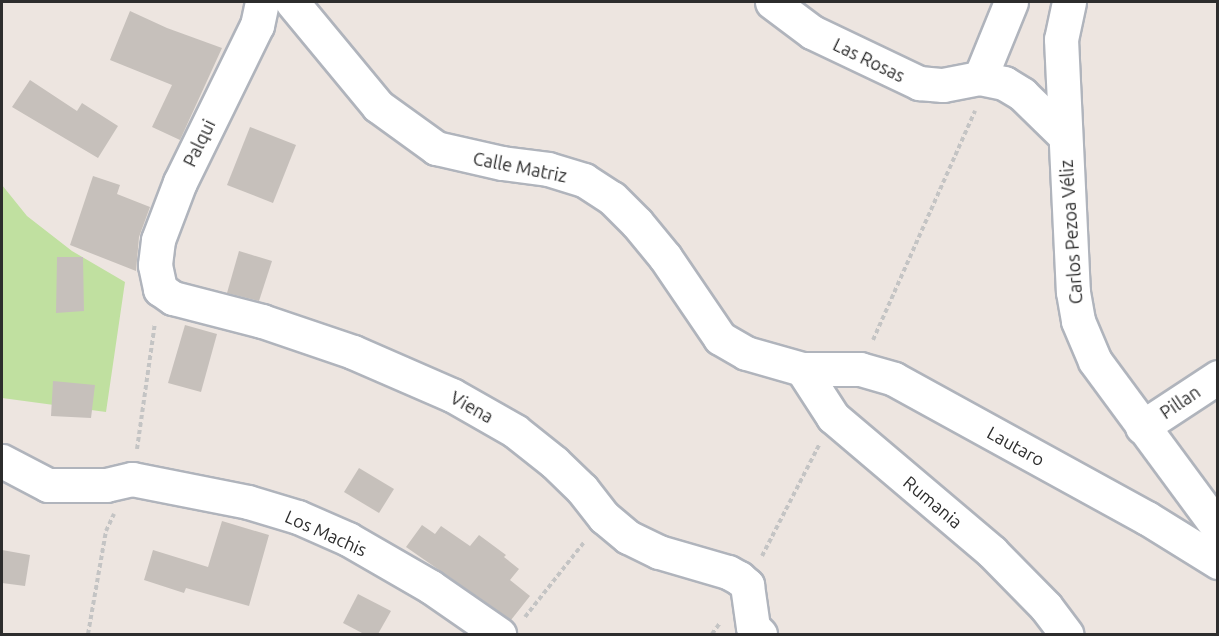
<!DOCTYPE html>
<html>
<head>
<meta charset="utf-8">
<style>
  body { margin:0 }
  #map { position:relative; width:1219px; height:636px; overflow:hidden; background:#ede5e0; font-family:Ubuntu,sans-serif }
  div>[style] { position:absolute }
  .green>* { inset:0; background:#c0e0a0 }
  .building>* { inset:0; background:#c6c0bb }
  .path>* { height:4px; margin-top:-2px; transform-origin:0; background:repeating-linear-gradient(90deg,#c4c4c4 0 4.5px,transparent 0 7.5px) }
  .roads { filter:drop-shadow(2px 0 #b0b4bc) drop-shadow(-2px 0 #b0b4bc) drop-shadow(0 2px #b0b4bc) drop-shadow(0 -2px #b0b4bc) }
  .street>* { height:33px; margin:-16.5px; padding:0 16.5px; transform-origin:16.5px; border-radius:16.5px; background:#fff }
  .secondary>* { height:33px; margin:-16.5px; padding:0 16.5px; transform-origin:16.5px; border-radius:16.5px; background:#fff }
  span { translate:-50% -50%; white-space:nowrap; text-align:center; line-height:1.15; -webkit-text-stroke:5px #fff; paint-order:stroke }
  .street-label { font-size:18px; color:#2d2d2d }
  .frame { position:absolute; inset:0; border:3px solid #2d2d2d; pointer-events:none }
</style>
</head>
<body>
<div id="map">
  <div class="green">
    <div style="clip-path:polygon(2px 185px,27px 216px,72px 251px,125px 282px,106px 412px,2px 398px)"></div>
  </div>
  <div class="building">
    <div style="clip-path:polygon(130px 11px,167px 28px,222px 48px,180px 140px,152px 127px,172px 85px,110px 60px)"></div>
    <div style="clip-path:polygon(30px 80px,77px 111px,82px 103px,118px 126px,98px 158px,12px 107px)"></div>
    <div style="clip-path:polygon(250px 127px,296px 145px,273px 203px,227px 185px)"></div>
    <div style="clip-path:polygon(93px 176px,120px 185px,117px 194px,150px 207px,139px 237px,136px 271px,70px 245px)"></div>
    <div style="clip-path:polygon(239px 251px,272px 261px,259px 301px,227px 293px)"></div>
    <div style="clip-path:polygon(57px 257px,83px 257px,84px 311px,56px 313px)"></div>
    <div style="clip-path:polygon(185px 325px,217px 334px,201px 392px,168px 383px)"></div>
    <div style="clip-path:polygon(53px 381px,95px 385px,91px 418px,51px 416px)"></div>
    <div style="clip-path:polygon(359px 468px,394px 489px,379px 513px,344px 492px)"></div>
    <div style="clip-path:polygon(222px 521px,269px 535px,249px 606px,186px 588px,184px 593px,144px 580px,153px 550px,208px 567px)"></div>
    <div style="clip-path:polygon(422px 525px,435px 534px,441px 526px,470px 546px,479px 535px,506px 555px,504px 557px,519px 569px,510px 580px,530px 596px,511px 620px,406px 547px)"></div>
    <div style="clip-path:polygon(2px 550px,30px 555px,25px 586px,2px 583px)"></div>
    <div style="clip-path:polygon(358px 594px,391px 611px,378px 634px,364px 634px,343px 623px)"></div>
  </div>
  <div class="path">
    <div style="left:873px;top:340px;width:251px;rotate:-66deg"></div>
    <div style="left:137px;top:449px;width:127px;rotate:-81.9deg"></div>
    <div style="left:762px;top:556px;width:125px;rotate:-62.8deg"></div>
    <div style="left:525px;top:617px;width:97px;rotate:-51.7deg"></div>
    <div style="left:88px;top:634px;width:105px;rotate:-80.1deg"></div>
    <div style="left:106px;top:531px;width:19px;rotate:-65deg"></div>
    <div style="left:712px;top:634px;width:14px;rotate:-54deg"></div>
  </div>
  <div class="roads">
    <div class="street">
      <div style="left:262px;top:2px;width:24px;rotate:102deg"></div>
      <div style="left:257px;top:25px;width:175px;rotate:116.1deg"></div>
      <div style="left:180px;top:182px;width:62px;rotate:110.8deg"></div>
      <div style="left:158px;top:240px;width:25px;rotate:97deg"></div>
      <div style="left:155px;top:265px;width:25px;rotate:78deg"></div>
      <div style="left:160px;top:289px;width:16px;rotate:35deg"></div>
      <div style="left:173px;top:298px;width:92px;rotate:14.5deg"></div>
      <div style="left:262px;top:321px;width:96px;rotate:18.8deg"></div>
      <div style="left:353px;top:352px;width:108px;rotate:23.5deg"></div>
      <div style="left:452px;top:395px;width:73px;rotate:29.7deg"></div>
      <div style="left:515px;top:431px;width:50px;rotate:38.5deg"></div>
      <div style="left:554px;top:462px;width:39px;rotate:44deg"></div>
      <div style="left:582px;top:489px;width:36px;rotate:52deg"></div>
      <div style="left:604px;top:517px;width:31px;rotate:40deg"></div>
      <div style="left:628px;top:537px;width:34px;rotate:26deg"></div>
      <div style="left:659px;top:552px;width:72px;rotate:16.2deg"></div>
      <div style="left:728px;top:572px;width:13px;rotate:29deg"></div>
      <div style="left:739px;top:578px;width:11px;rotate:41deg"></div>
      <div style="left:747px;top:585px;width:42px;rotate:81.9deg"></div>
      <div style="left:753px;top:627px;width:10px;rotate:45deg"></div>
      <div style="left:292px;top:2px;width:135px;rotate:50.4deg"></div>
      <div style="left:378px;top:106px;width:72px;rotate:35.9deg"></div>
      <div style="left:436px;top:148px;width:68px;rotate:12.8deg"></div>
      <div style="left:502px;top:163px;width:46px;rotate:7.4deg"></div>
      <div style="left:548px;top:169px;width:38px;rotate:17deg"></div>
      <div style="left:584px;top:180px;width:33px;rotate:33deg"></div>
      <div style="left:612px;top:198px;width:35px;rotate:45deg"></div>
      <div style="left:637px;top:223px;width:44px;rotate:50.5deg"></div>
      <div style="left:665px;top:257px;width:98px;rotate:55.8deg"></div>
      <div style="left:720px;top:338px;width:30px;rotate:30deg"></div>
      <div style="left:746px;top:353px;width:58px;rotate:15.9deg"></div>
      <div style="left:802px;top:369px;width:58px"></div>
      <div style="left:860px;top:369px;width:35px;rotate:16deg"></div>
      <div style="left:894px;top:379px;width:289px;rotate:28.8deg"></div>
      <div style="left:1147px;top:518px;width:84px;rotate:31.8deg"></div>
      <div style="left:772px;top:2px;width:50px;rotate:36.9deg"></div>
      <div style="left:812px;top:32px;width:119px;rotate:25.5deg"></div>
      <div style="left:919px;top:83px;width:24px;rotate:5deg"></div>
      <div style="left:943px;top:85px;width:38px;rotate:-11deg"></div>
      <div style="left:980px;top:78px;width:25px;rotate:12deg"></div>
      <div style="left:1004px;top:83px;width:21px;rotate:31deg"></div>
      <div style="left:1022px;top:94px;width:59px;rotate:44.3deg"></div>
      <div style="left:980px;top:78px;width:82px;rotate:-67.8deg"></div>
      <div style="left:802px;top:369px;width:57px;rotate:57.1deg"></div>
      <div style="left:833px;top:417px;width:209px;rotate:40.3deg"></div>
      <div style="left:992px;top:552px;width:77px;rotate:45.5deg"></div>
      <div style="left:1046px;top:607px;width:34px;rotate:53deg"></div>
      <div style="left:1142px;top:427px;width:91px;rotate:-33.3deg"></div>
      <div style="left:2px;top:461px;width:52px;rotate:27.6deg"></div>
      <div style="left:48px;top:485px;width:58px"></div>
      <div style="left:106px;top:485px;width:27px;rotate:-13deg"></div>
      <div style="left:132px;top:479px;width:118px;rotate:11.2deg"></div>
      <div style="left:248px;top:502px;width:52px;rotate:16.7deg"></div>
      <div style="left:298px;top:517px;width:55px;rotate:23.7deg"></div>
      <div style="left:348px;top:539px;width:96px;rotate:30deg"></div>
      <div style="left:431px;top:587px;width:83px;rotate:34.7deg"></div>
    </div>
    <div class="secondary">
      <div style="left:1069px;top:2px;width:38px;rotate:102deg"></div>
      <div style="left:1061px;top:39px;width:253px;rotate:87.3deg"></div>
      <div style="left:1073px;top:292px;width:29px;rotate:80deg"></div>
      <div style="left:1078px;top:321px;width:43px;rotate:67deg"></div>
      <div style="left:1095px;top:361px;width:207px;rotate:53.6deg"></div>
    </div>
  </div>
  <div class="street-label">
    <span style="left:869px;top:60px;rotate:26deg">Las Rosas</span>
    <span style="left:199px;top:143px;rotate:-64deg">Palqui</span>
    <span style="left:520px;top:167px;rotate:11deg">Calle Matriz</span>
    <span style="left:1071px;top:232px;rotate:-94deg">Carlos Pezoa Véliz</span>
    <span style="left:1180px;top:402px;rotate:-34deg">Pillan</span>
    <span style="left:472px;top:407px;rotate:29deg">Viena</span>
    <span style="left:1016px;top:446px;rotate:29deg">Lautaro</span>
    <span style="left:933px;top:502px;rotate:40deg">Rumania</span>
    <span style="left:326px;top:533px;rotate:24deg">Los Machis</span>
  </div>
  <div class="frame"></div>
</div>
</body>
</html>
